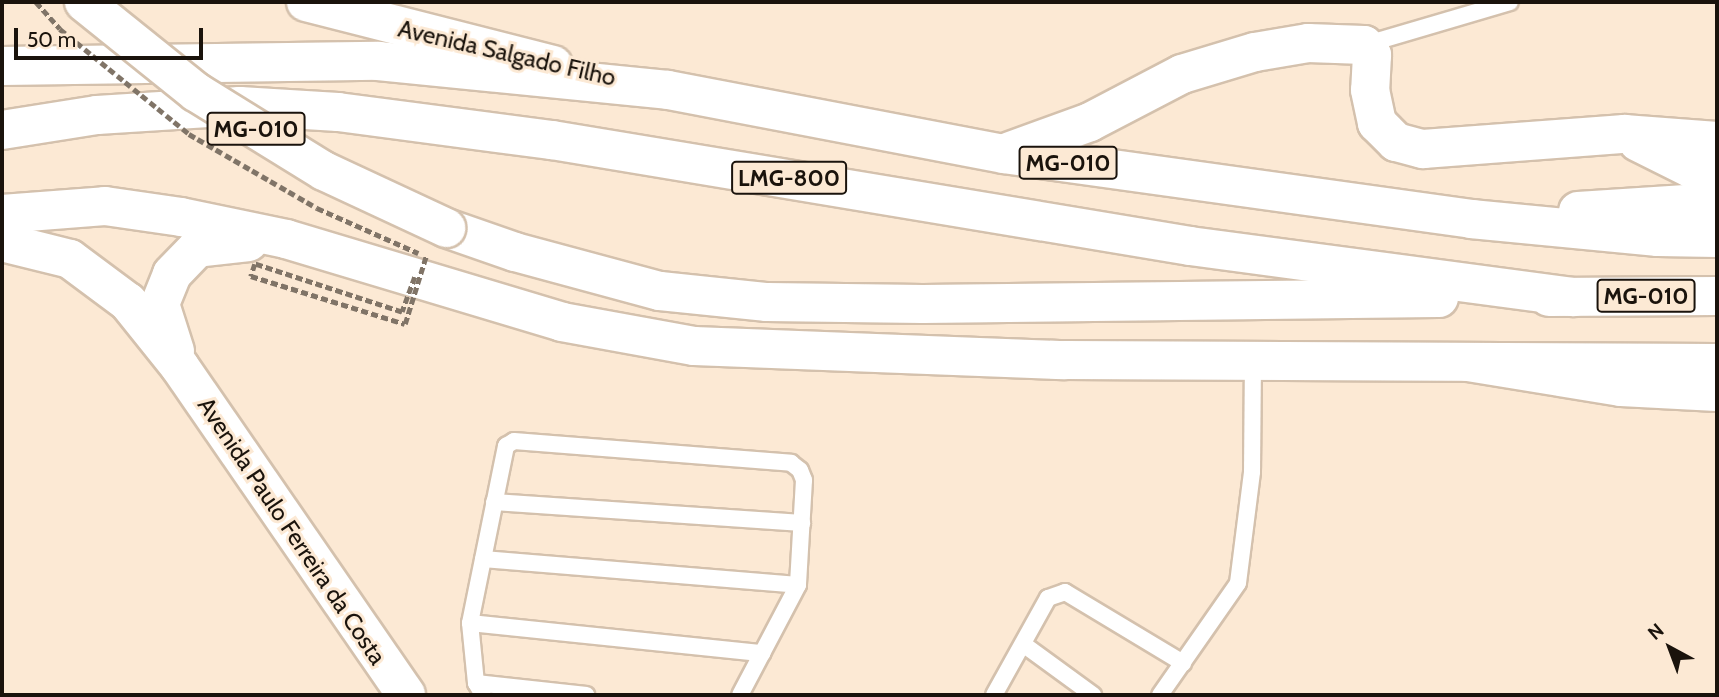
<!DOCTYPE html>
<html>
<head>
<meta charset="utf-8">
<style>
  body { margin:0 }
  #map { position:relative; width:1719px; height:697px; overflow:hidden; background:#fce9d4; font-family:Cabin,sans-serif }
  div>[style] { position:absolute }
  .path>* { height:4.5px; margin-top:-2.25px; transform-origin:0; background:repeating-linear-gradient(90deg,#807467 0 7px,transparent 0 10.5px) }
  .roads { filter:drop-shadow(2px 0 #d4c1ad) drop-shadow(-2px 0 #d4c1ad) drop-shadow(0 2px #d4c1ad) drop-shadow(0 -2px #d4c1ad) }
  .lane>* { height:16px; margin:-8px; padding:0 8px; transform-origin:8px; border-radius:8px; background:#fff }
  .secondary>* { height:38px; margin:-19px; padding:0 19px; transform-origin:19px; border-radius:19px; background:#fff }
  .primary>* { height:38px; margin:-19px; padding:0 19px; transform-origin:19px; border-radius:19px; background:#fff }
  .highway>* { height:38px; margin:-19px; padding:0 19px; transform-origin:19px; border-radius:19px; background:#fff }
  .path-bridge>* { height:4.5px; margin-top:-2.25px; transform-origin:0; background:repeating-linear-gradient(90deg,#807467 0 7px,transparent 0 10.5px) }
  .bridges { filter:drop-shadow(2px 0 #d4c1ad) drop-shadow(-2px 0 #d4c1ad) drop-shadow(0 2px #d4c1ad) drop-shadow(0 -2px #d4c1ad) }
  .primary-bridge>* { height:38px; margin:-19px; padding:0 19px; transform-origin:19px; border-radius:19px; background:#fff }
  span { translate:-50% -50%; white-space:nowrap; text-align:center; line-height:1.15; -webkit-text-stroke:6px #fce9d4; paint-order:stroke }
  .shield-label span { padding:2px 5px; background:#fce9d4; border:2px solid; border-radius:5px; -webkit-text-stroke-width:0 }
  .shield-label { font-size:23px; color:#1a130c; font-weight:700 }
  .street-label { font-size:24px; color:#1a130c }
  .frame { position:absolute; inset:0; border:4px solid #1a130c; pointer-events:none }
  .north { position:absolute; left:1635px; top:613px; width:70px; height:70px; -webkit-text-stroke:5px #fce9d4; paint-order:stroke; rotate:319deg; font-size:19px; font-weight:700; line-height:28px; text-align:center; color:#1a130c }
  .north::after { content:''; display:block; margin:auto; width:24px; height:32px; background:#1a130c; clip-path:polygon(50% 0,100% 100%,50% 72%,0 100%) }
  .scale { position:absolute; left:14px; top:28px; width:189px; height:32px; box-sizing:border-box; border:4px solid #1a130c; border-top:0; padding-left:9px; font-size:21px; line-height:24px; white-space:nowrap; color:#1a130c; -webkit-text-stroke:5px #fce9d4; paint-order:stroke }
</style>
</head>
<body>
<div id="map">
  <div class="path">
    <div style="left:1314px;top:2px;width:1px"></div>
  </div>
  <div class="roads">
    <div class="lane">
      <div style="left:1364px;top:45px;width:152px;rotate:-16.4deg"></div>
      <div style="left:494px;top:502px;width:309px;rotate:3.9deg"></div>
      <div style="left:483px;top:559px;width:316px;rotate:4.7deg"></div>
      <div style="left:470px;top:623px;width:294px;rotate:5.9deg"></div>
      <div style="left:1023px;top:644px;width:87px;rotate:36.1deg"></div>
      <div style="left:476px;top:683px;width:111px;rotate:6.2deg"></div>
      <div style="left:483px;top:695px;width:14px;rotate:-120deg"></div>
      <div style="left:476px;top:683px;width:60px;rotate:-95.7deg"></div>
      <div style="left:470px;top:623px;width:181px;rotate:-78.5deg"></div>
      <div style="left:506px;top:446px;width:9px;rotate:-32deg"></div>
      <div style="left:514px;top:441px;width:278px;rotate:4.5deg"></div>
      <div style="left:791px;top:463px;width:11px;rotate:38deg"></div>
      <div style="left:800px;top:470px;width:11px;rotate:68deg"></div>
      <div style="left:804px;top:480px;width:105px;rotate:93.3deg"></div>
      <div style="left:798px;top:585px;width:124px;rotate:117.8deg"></div>
      <div style="left:994px;top:695px;width:111px;rotate:-60.9deg"></div>
      <div style="left:1048px;top:598px;width:18px;rotate:-19deg"></div>
      <div style="left:1065px;top:592px;width:138px;rotate:31deg"></div>
      <div style="left:1160px;top:695px;width:136px;rotate:-55.1deg"></div>
      <div style="left:1238px;top:583px;width:112px;rotate:-82.8deg"></div>
      <div style="left:1252px;top:472px;width:111px;rotate:-89.5deg"></div>
    </div>
    <div class="secondary">
      <div style="left:2px;top:214px;width:103px;rotate:-4.4deg"></div>
      <div style="left:105px;top:206px;width:77px;rotate:8.2deg"></div>
      <div style="left:181px;top:217px;width:107px;rotate:11.8deg"></div>
      <div style="left:286px;top:239px;width:288px;rotate:16.7deg"></div>
      <div style="left:562px;top:322px;width:134px;rotate:10.3deg"></div>
      <div style="left:694px;top:346px;width:371px;rotate:2.2deg"></div>
      <div style="left:1065px;top:360px;width:652px;rotate:0.26deg"></div>
      <div style="left:2px;top:242px;width:70px;rotate:14deg"></div>
      <div style="left:70px;top:259px;width:72px;rotate:36.6deg"></div>
      <div style="left:128px;top:302px;width:83px;rotate:51.3deg"></div>
      <div style="left:180px;top:367px;width:398px;rotate:55.4deg"></div>
      <div style="left:175px;top:351px;width:49px;rotate:-107.7deg"></div>
      <div style="left:160px;top:304px;width:32px;rotate:-68deg"></div>
      <div style="left:172px;top:274px;width:36px;rotate:-46deg"></div>
      <div style="left:197px;top:248px;width:52px;rotate:-6.6deg"></div>
    </div>
    <div class="primary">
      <div style="left:306px;top:2px;width:255px;rotate:14.3deg"></div>
      <div style="left:446px;top:228px;width:73px;rotate:19.2deg"></div>
      <div style="left:515px;top:252px;width:150px;rotate:15.1deg"></div>
      <div style="left:660px;top:291px;width:108px;rotate:5.9deg"></div>
      <div style="left:767px;top:302px;width:156px;rotate:0.7deg"></div>
    </div>
    <div class="highway">
      <div style="left:2px;top:66px;width:376px;rotate:-0.8deg"></div>
      <div style="left:378px;top:61px;width:291px;rotate:5.7deg"></div>
      <div style="left:668px;top:90px;width:342px;rotate:10.8deg"></div>
      <div style="left:1004px;top:154px;width:472px;rotate:7.9deg"></div>
      <div style="left:1471px;top:219px;width:188px;rotate:5.5deg"></div>
      <div style="left:1658px;top:237px;width:59px;rotate:1deg"></div>
      <div style="left:2px;top:130px;width:96px;rotate:-9deg"></div>
      <div style="left:97px;top:115px;width:143px;rotate:-3.6deg"></div>
      <div style="left:240px;top:106px;width:98px;rotate:3.5deg"></div>
      <div style="left:338px;top:112px;width:216px;rotate:7.5deg"></div>
      <div style="left:552px;top:140px;width:647px;rotate:9.43deg"></div>
      <div style="left:1190px;top:246px;width:387px;rotate:7.6deg"></div>
      <div style="left:1638px;top:142px;width:60px;rotate:26.6deg"></div>
      <div style="left:1692px;top:169px;width:26px;rotate:13deg"></div>
      <div style="left:1010px;top:151px;width:85px;rotate:-19.9deg"></div>
      <div style="left:1090px;top:122px;width:104px;rotate:-27.6deg"></div>
      <div style="left:1182px;top:74px;width:76px;rotate:-16.8deg"></div>
      <div style="left:1255px;top:52px;width:54px;rotate:-9.6deg"></div>
      <div style="left:1308px;top:43px;width:56px;rotate:2deg"></div>
      <div style="left:1364px;top:45px;width:13px;rotate:51deg"></div>
      <div style="left:1372px;top:55px;width:35px;rotate:93deg"></div>
      <div style="left:1370px;top:90px;width:34px;rotate:78deg"></div>
      <div style="left:1377px;top:123px;width:27px;rotate:45deg"></div>
      <div style="left:1396px;top:142px;width:28px;rotate:15deg"></div>
      <div style="left:1423px;top:149px;width:202px;rotate:-4.3deg"></div>
      <div style="left:1624px;top:134px;width:93px;rotate:4.3deg"></div>
      <div style="left:1578px;top:211px;width:139px;rotate:-3.7deg"></div>
      <div style="left:1549px;top:297px;width:168px;rotate:-0.3deg"></div>
      <div style="left:923px;top:304px;width:516px;rotate:-0.67deg"></div>
      <div style="left:1468px;top:362px;width:155px;rotate:9.3deg"></div>
      <div style="left:1621px;top:387px;width:96px;rotate:3deg"></div>
    </div>
  </div>
  <div class="path-bridge">
    <div style="left:36px;top:2px;width:36px;rotate:48deg"></div>
    <div style="left:60px;top:29px;width:166px;rotate:39.1deg"></div>
    <div style="left:189px;top:134px;width:148px;rotate:30deg"></div>
    <div style="left:317px;top:208px;width:111px;rotate:24deg"></div>
    <div style="left:415px;top:277px;width:37px;rotate:110deg"></div>
    <div style="left:402px;top:312px;width:155px;rotate:-161.9deg"></div>
    <div style="left:255px;top:264px;width:13px;rotate:108deg"></div>
    <div style="left:251px;top:276px;width:161px;rotate:17.3deg"></div>
    <div style="left:405px;top:324px;width:71px;rotate:-72.8deg"></div>
  </div>
  <div class="bridges">
    <div class="primary-bridge">
      <div style="left:84px;top:2px;width:144px;rotate:38.8deg"></div>
      <div style="left:196px;top:92px;width:150px;rotate:31.7deg"></div>
      <div style="left:324px;top:171px;width:135px;rotate:25deg"></div>
    </div>
  </div>
  <div class="shield-label">
    <span style="left:256px;top:129px">MG-010</span>
    <span style="left:1068px;top:163px">MG-010</span>
    <span style="left:789px;top:178px">LMG-800</span>
    <span style="left:1646px;top:296px">MG-010</span>
  </div>
  <div class="street-label">
    <span style="left:507px;top:53px;rotate:13deg">Avenida Salgado Filho</span>
    <span style="left:292px;top:531px;rotate:56deg">Avenida Paulo Ferreira da Costa</span>
  </div>
  <div class="frame"></div>
  <div class="north">N</div>
  <div class="scale">50 m</div>
</div>
</body>
</html>
